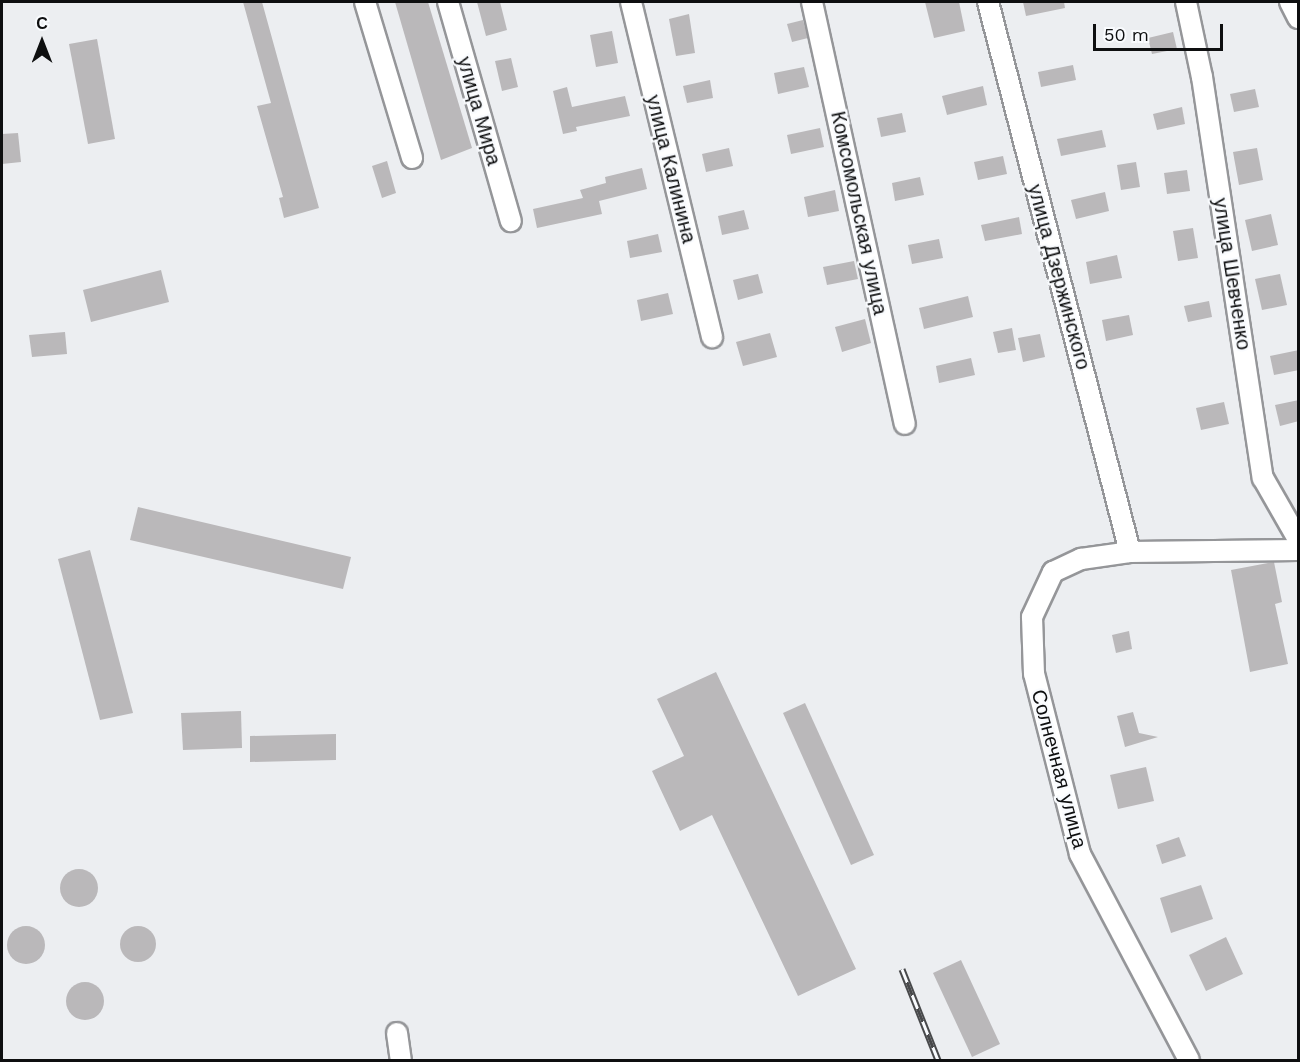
<!DOCTYPE html>
<html>
<head>
<meta charset="utf-8">
<style>
  body { margin:0 }
  #map { position:relative; width:1300px; height:1062px; overflow:hidden; background:#eceef1; font-family:"Work Sans",sans-serif }
  div>[style] { position:absolute }
  .building>* { inset:0; background:#bab8ba }
  .round { border-radius:50% }
  .roads { filter:drop-shadow(2px 0 #959699) drop-shadow(-2px 0 #959699) drop-shadow(0 2px #959699) drop-shadow(0 -2px #959699) }
  .street>* { height:20px; margin:-10px; padding:0 10px; transform-origin:10px; border-radius:10px; background:#fff }
  .rail>* { height:7px; margin-top:-3.5px; transform-origin:0; background:repeating-linear-gradient(90deg,#f9fbfe 0 14px,#48494b 0 28px); box-sizing:border-box; border-block:2px solid #48494b }
  span { translate:-50% -50%; white-space:nowrap; text-align:center; line-height:1.15; -webkit-text-stroke:4.5px #f9fbfe; paint-order:stroke }
  .street-label { font-size:20px; color:#0e0f10 }
  .frame { position:absolute; inset:0; border:3px solid #0e0f10; pointer-events:none }
  .north { position:absolute; left:12px; top:12px; width:60px; height:60px; -webkit-text-stroke:4px #f9fbfe; paint-order:stroke; rotate:0deg; font-size:16px; font-weight:700; line-height:24px; text-align:center; color:#0e0f10 }
  .north::after { content:''; display:block; margin:auto; width:21px; height:27px; background:#0e0f10; clip-path:polygon(50% 0,100% 100%,50% 72%,0 100%) }
  .scale { position:absolute; left:1093px; top:24px; width:130px; height:27px; box-sizing:border-box; border:3px solid #0e0f10; border-top:0; padding-left:8px; font-size:18px; line-height:21px; white-space:nowrap; color:#0e0f10; -webkit-text-stroke:4px #f9fbfe; paint-order:stroke }
</style>
</head>
<body>
<div id="map">
  <div class="building">
    <div style="clip-path:polygon(243px 2px,262px 2px,319px 208px,284px 218px,279px 198px,283px 197px,257px 106px,271px 103px)"></div>
    <div style="clip-path:polygon(395px 2px,428px 2px,472px 148px,441px 160px)"></div>
    <div style="clip-path:polygon(477px 2px,500px 2px,507px 30px,486px 36px)"></div>
    <div style="clip-path:polygon(925px 2px,959px 2px,965px 31px,934px 38px)"></div>
    <div style="clip-path:polygon(1023px 2px,1064px 2px,1065px 8px,1026px 16px)"></div>
    <div style="clip-path:polygon(689px 14px,695px 53px,676px 56px,669px 19px)"></div>
    <div style="clip-path:polygon(803px 20px,808px 38px,792px 42px,787px 24px)"></div>
    <div style="clip-path:polygon(612px 31px,618px 63px,596px 67px,590px 35px)"></div>
    <div style="clip-path:polygon(1173px 32px,1177px 49px,1152px 54px,1148px 38px)"></div>
    <div style="clip-path:polygon(97px 39px,115px 139px,88px 144px,69px 44px)"></div>
    <div style="clip-path:polygon(511px 58px,518px 87px,502px 91px,495px 61px)"></div>
    <div style="clip-path:polygon(1073px 65px,1076px 80px,1041px 87px,1038px 72px)"></div>
    <div style="clip-path:polygon(804px 67px,809px 87px,778px 94px,774px 73px)"></div>
    <div style="clip-path:polygon(710px 80px,713px 98px,687px 103px,683px 86px)"></div>
    <div style="clip-path:polygon(983px 86px,987px 105px,947px 115px,942px 96px)"></div>
    <div style="clip-path:polygon(567px 87px,572px 107px,625px 96px,630px 116px,576px 127px,577px 131px,563px 134px,553px 91px)"></div>
    <div style="clip-path:polygon(1255px 89px,1259px 107px,1234px 112px,1230px 94px)"></div>
    <div style="clip-path:polygon(1182px 107px,1185px 124px,1157px 130px,1153px 114px)"></div>
    <div style="clip-path:polygon(902px 113px,906px 132px,881px 137px,877px 118px)"></div>
    <div style="clip-path:polygon(820px 128px,824px 147px,791px 154px,787px 135px)"></div>
    <div style="clip-path:polygon(1102px 130px,1106px 147px,1061px 156px,1057px 139px)"></div>
    <div style="clip-path:polygon(18px 133px,21px 162px,2px 164px,2px 134px)"></div>
    <div style="clip-path:polygon(729px 148px,733px 166px,706px 172px,702px 154px)"></div>
    <div style="clip-path:polygon(1257px 148px,1263px 180px,1239px 185px,1233px 152px)"></div>
    <div style="clip-path:polygon(1003px 156px,1007px 174px,978px 180px,974px 162px)"></div>
    <div style="clip-path:polygon(387px 161px,396px 193px,382px 198px,372px 166px)"></div>
    <div style="clip-path:polygon(1136px 162px,1140px 187px,1121px 190px,1117px 165px)"></div>
    <div style="clip-path:polygon(642px 168px,647px 189px,599px 201px,602px 214px,537px 228px,533px 209px,583px 198px,580px 190px,606px 183px,605px 177px)"></div>
    <div style="clip-path:polygon(1187px 170px,1190px 191px,1167px 194px,1164px 173px)"></div>
    <div style="clip-path:polygon(920px 177px,924px 195px,895px 201px,892px 183px)"></div>
    <div style="clip-path:polygon(835px 190px,839px 211px,808px 217px,804px 197px)"></div>
    <div style="clip-path:polygon(1105px 192px,1109px 211px,1076px 219px,1071px 200px)"></div>
    <div style="clip-path:polygon(744px 210px,749px 229px,722px 235px,718px 216px)"></div>
    <div style="clip-path:polygon(1271px 214px,1278px 245px,1252px 251px,1245px 220px)"></div>
    <div style="clip-path:polygon(1019px 217px,1022px 234px,985px 241px,981px 225px)"></div>
    <div style="clip-path:polygon(1193px 228px,1198px 258px,1178px 261px,1173px 231px)"></div>
    <div style="clip-path:polygon(658px 234px,662px 252px,630px 258px,627px 241px)"></div>
    <div style="clip-path:polygon(939px 239px,943px 258px,912px 264px,908px 245px)"></div>
    <div style="clip-path:polygon(1117px 255px,1122px 278px,1090px 284px,1086px 262px)"></div>
    <div style="clip-path:polygon(854px 261px,858px 279px,827px 285px,823px 267px)"></div>
    <div style="clip-path:polygon(161px 270px,169px 302px,91px 322px,83px 290px)"></div>
    <div style="clip-path:polygon(758px 274px,763px 293px,738px 300px,733px 280px)"></div>
    <div style="clip-path:polygon(1280px 274px,1287px 305px,1262px 310px,1255px 279px)"></div>
    <div style="clip-path:polygon(668px 293px,673px 314px,641px 321px,637px 300px)"></div>
    <div style="clip-path:polygon(968px 296px,973px 317px,924px 329px,919px 308px)"></div>
    <div style="clip-path:polygon(1209px 301px,1212px 317px,1188px 322px,1184px 306px)"></div>
    <div style="clip-path:polygon(1129px 315px,1133px 335px,1106px 341px,1102px 320px)"></div>
    <div style="clip-path:polygon(865px 319px,871px 343px,842px 352px,835px 327px)"></div>
    <div style="clip-path:polygon(1012px 328px,1016px 350px,998px 353px,993px 332px)"></div>
    <div style="clip-path:polygon(65px 332px,67px 354px,32px 357px,29px 335px)"></div>
    <div style="clip-path:polygon(770px 333px,777px 357px,743px 366px,736px 342px)"></div>
    <div style="clip-path:polygon(1040px 334px,1045px 357px,1023px 362px,1018px 338px)"></div>
    <div style="clip-path:polygon(1299px 350px,1299px 370px,1274px 375px,1270px 356px)"></div>
    <div style="clip-path:polygon(971px 358px,975px 375px,939px 383px,936px 366px)"></div>
    <div style="clip-path:polygon(1299px 400px,1299px 421px,1280px 426px,1275px 405px)"></div>
    <div style="clip-path:polygon(1224px 402px,1229px 424px,1201px 430px,1196px 408px)"></div>
    <div style="clip-path:polygon(138px 507px,351px 557px,343px 589px,130px 540px)"></div>
    <div style="clip-path:polygon(90px 550px,133px 713px,100px 720px,58px 559px)"></div>
    <div style="clip-path:polygon(1274px 562px,1282px 602px,1275px 604px,1288px 664px,1250px 672px,1231px 570px)"></div>
    <div style="clip-path:polygon(1129px 631px,1132px 649px,1116px 653px,1112px 635px)"></div>
    <div style="clip-path:polygon(716px 672px,856px 969px,798px 996px,712px 815px,680px 831px,652px 771px,684px 756px,657px 699px)"></div>
    <div style="clip-path:polygon(805px 703px,874px 855px,851px 865px,783px 713px)"></div>
    <div style="clip-path:polygon(241px 711px,242px 748px,183px 750px,181px 713px)"></div>
    <div style="clip-path:polygon(1133px 712px,1139px 733px,1158px 737px,1125px 747px,1117px 716px)"></div>
    <div style="clip-path:polygon(336px 734px,336px 760px,250px 762px,250px 736px)"></div>
    <div style="clip-path:polygon(1146px 767px,1154px 801px,1118px 809px,1110px 775px)"></div>
    <div style="clip-path:polygon(1179px 837px,1186px 856px,1162px 864px,1156px 845px)"></div>
    <div class="round" style="left:60px;top:869px;width:38px;height:38px"></div>
    <div style="clip-path:polygon(1201px 885px,1213px 919px,1171px 933px,1160px 898px)"></div>
    <div class="round" style="left:120px;top:926px;width:36px;height:36px"></div>
    <div class="round" style="left:7px;top:926px;width:38px;height:38px"></div>
    <div style="clip-path:polygon(1226px 937px,1243px 974px,1206px 991px,1189px 955px)"></div>
    <div style="clip-path:polygon(961px 960px,1000px 1044px,972px 1057px,933px 973px)"></div>
    <div class="round" style="left:66px;top:982px;width:38px;height:38px"></div>
  </div>
  <div class="roads">
    <div class="street">
      <div style="left:365px;top:2px;width:163px;rotate:73.2deg"></div>
      <div style="left:448px;top:2px;width:228px;rotate:74deg"></div>
      <div style="left:631px;top:2px;width:345px;rotate:76.4deg"></div>
      <div style="left:812px;top:2px;width:432px;rotate:77.6deg"></div>
      <div style="left:988px;top:2px;width:568px;rotate:75.52deg"></div>
      <div style="left:1186px;top:2px;width:77px;rotate:78deg"></div>
      <div style="left:1202px;top:77px;width:406px;rotate:81.4deg"></div>
      <div style="left:1263px;top:478px;width:70px;rotate:60.2deg"></div>
      <div style="left:1290px;top:2px;width:18px;rotate:63deg"></div>
      <div style="left:397px;top:1033px;width:27px;rotate:82deg"></div>
      <div style="left:1189px;top:1060px;width:233px;rotate:-117.9deg"></div>
      <div style="left:1080px;top:854px;width:186px;rotate:-104.3deg"></div>
      <div style="left:1034px;top:674px;width:57px;rotate:-92deg"></div>
      <div style="left:1032px;top:617px;width:50px;rotate:-65deg"></div>
      <div style="left:1053px;top:572px;width:31px;rotate:-25deg"></div>
      <div style="left:1081px;top:559px;width:49px;rotate:-8.1deg"></div>
      <div style="left:1130px;top:552px;width:168px;rotate:-0.7deg"></div>
    </div>
  </div>
  <div class="rail">
    <div style="left:902px;top:969px;width:98px;rotate:68.4deg"></div>
  </div>
  <div class="street-label">
    <span style="left:479px;top:111px;rotate:74deg">улица Мира</span>
    <span style="left:671px;top:169px;rotate:76deg">улица Калинина</span>
    <span style="left:859px;top:213px;rotate:78deg">Комсомольская улица</span>
    <span style="left:1232px;top:274px;rotate:81deg">улица Шевченко</span>
    <span style="left:1059px;top:277px;rotate:75deg">улица Дзержинского</span>
    <span style="left:1059px;top:769px;rotate:75deg">Солнечная улица</span>
  </div>
  <div class="frame"></div>
  <div class="north">С</div>
  <div class="scale">50 m</div>
</div>
</body>
</html>
